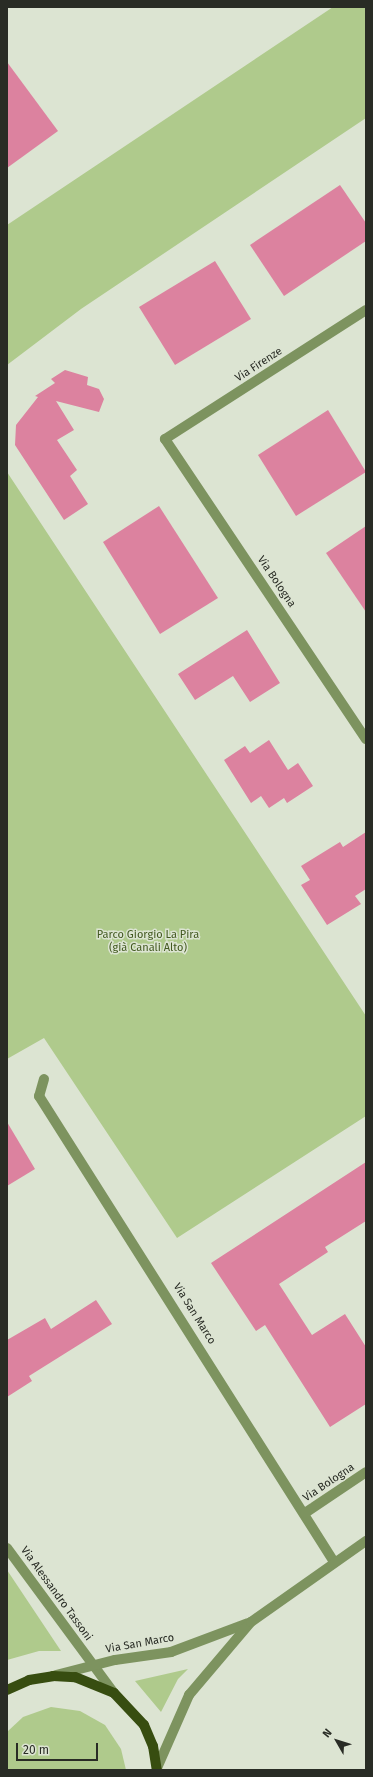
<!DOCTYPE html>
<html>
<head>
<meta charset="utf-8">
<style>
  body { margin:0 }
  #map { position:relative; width:373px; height:1777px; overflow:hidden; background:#dce4d2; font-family:"Fira Sans",sans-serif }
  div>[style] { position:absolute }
  .green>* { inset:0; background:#afca8c }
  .building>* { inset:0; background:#dc829f }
  .minor>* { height:10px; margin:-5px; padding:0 5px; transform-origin:5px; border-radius:5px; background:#7d935f }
  .major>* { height:10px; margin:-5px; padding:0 5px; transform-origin:5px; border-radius:5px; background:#374d10 }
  span { translate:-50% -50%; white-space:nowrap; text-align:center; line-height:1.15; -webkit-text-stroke:3px #dce4d2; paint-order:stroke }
  .street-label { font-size:11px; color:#292c25 }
  .park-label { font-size:11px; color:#425920 }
  .frame { position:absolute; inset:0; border:8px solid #292c25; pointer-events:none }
  .north { position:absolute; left:317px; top:1721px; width:40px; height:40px; -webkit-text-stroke:3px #dce4d2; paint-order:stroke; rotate:309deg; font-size:11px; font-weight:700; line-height:16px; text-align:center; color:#292c25 }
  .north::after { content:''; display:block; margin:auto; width:14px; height:18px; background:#292c25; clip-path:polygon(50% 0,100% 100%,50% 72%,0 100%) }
  .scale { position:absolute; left:16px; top:1743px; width:82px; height:18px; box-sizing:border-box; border:2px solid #292c25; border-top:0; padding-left:5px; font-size:12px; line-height:14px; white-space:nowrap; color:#292c25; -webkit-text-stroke:3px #dce4d2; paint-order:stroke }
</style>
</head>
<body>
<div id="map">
  <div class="green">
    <div style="clip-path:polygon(333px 7px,366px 7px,366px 118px,81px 309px,7px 365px,7px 225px)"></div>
    <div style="clip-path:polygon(7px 472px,366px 1016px,366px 1116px,177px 1238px,44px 1038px,7px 1059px)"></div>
    <div style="clip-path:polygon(7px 1570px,61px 1651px,39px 1651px,7px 1660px)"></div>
    <div style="clip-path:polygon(188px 1669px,178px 1679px,161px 1712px,135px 1681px)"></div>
    <div style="clip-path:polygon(51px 1707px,80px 1711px,105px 1725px,121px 1749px,126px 1770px,7px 1770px,7px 1732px,23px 1717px)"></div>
  </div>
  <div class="building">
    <div style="clip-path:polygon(7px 62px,58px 131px,7px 168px)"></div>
    <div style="clip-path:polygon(340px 185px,366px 223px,366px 241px,284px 296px,250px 245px)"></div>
    <div style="clip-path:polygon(215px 261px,251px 319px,175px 365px,139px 307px)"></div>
    <div style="clip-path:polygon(65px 370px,88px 377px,87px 385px,99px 389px,104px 399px,99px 412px,56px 401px,74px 430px,57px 440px,77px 470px,70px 476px,88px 504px,64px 520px,15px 445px,16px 425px,38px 397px,35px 396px,55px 383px,51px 379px)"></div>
    <div style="clip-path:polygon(328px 410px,366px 472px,296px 516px,258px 455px)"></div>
    <div style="clip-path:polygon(159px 506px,218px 598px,160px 634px,103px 542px)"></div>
    <div style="clip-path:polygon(366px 526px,366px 612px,326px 553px)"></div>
    <div style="clip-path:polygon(247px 630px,280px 683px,250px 702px,233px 676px,195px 700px,178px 674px)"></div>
    <div style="clip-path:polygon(269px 740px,288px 770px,298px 763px,313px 786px,287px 803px,284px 798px,269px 808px,261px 796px,251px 803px,224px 760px,245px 746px,250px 753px)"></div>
    <div style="clip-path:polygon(366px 832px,366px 889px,355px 896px,361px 904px,327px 925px,301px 885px,310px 880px,301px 866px,340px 842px,343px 847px)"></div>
    <div style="clip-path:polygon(7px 1122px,35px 1169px,7px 1186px)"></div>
    <div style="clip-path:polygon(366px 1162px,366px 1221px,325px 1247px,328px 1252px,279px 1284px,312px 1335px,345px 1314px,366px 1347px,366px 1404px,330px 1427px,265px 1325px,256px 1331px,211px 1263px)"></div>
    <div style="clip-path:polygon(96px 1300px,112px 1324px,29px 1376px,32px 1381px,7px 1397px,7px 1340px,45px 1318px,51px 1329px)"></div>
  </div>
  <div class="minor">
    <div style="left:366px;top:310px;width:239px;rotate:147.3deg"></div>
    <div style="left:165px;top:439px;width:361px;rotate:56.2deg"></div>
    <div style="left:44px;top:1079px;width:18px;rotate:106deg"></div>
    <div style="left:39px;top:1096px;width:552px;rotate:57.66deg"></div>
    <div style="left:305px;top:1513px;width:73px;rotate:-33.9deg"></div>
    <div style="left:7px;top:1548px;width:180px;rotate:53.6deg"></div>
    <div style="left:56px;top:1675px;width:61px;rotate:-14.3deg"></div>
    <div style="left:115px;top:1660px;width:57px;rotate:-8.1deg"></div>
    <div style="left:171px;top:1652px;width:82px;rotate:-20.6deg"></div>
    <div style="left:157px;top:1768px;width:80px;rotate:-66.3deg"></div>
    <div style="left:189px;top:1695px;width:96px;rotate:-49.7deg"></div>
    <div style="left:251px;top:1622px;width:141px;rotate:-35.2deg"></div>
  </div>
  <div class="major">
    <div style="left:7px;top:1690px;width:24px;rotate:-24deg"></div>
    <div style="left:29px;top:1680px;width:24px;rotate:-9deg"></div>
    <div style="left:53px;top:1676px;width:22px;rotate:3deg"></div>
    <div style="left:75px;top:1677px;width:42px;rotate:22.3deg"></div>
    <div style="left:114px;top:1693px;width:44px;rotate:46.8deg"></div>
    <div style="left:144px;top:1725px;width:23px;rotate:67deg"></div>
    <div style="left:153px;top:1746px;width:24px;rotate:81deg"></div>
  </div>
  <div class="street-label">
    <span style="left:259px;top:365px;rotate:-33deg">Via Firenze</span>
    <span style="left:276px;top:582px;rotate:56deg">Via Bologna</span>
    <span style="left:194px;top:1314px;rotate:58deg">Via San Marco</span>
    <span style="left:329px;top:1483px;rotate:-34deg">Via Bologna</span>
    <span style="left:56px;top:1594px;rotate:54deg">Via Alessandro Tassoni</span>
    <span style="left:140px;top:1644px;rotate:-10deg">Via San Marco</span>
  </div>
  <div class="park-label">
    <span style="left:148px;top:942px">Parco Giorgio La Pira<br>(già Canali Alto)</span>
  </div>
  <div class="frame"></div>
  <div class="north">N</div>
  <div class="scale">20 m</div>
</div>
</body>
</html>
